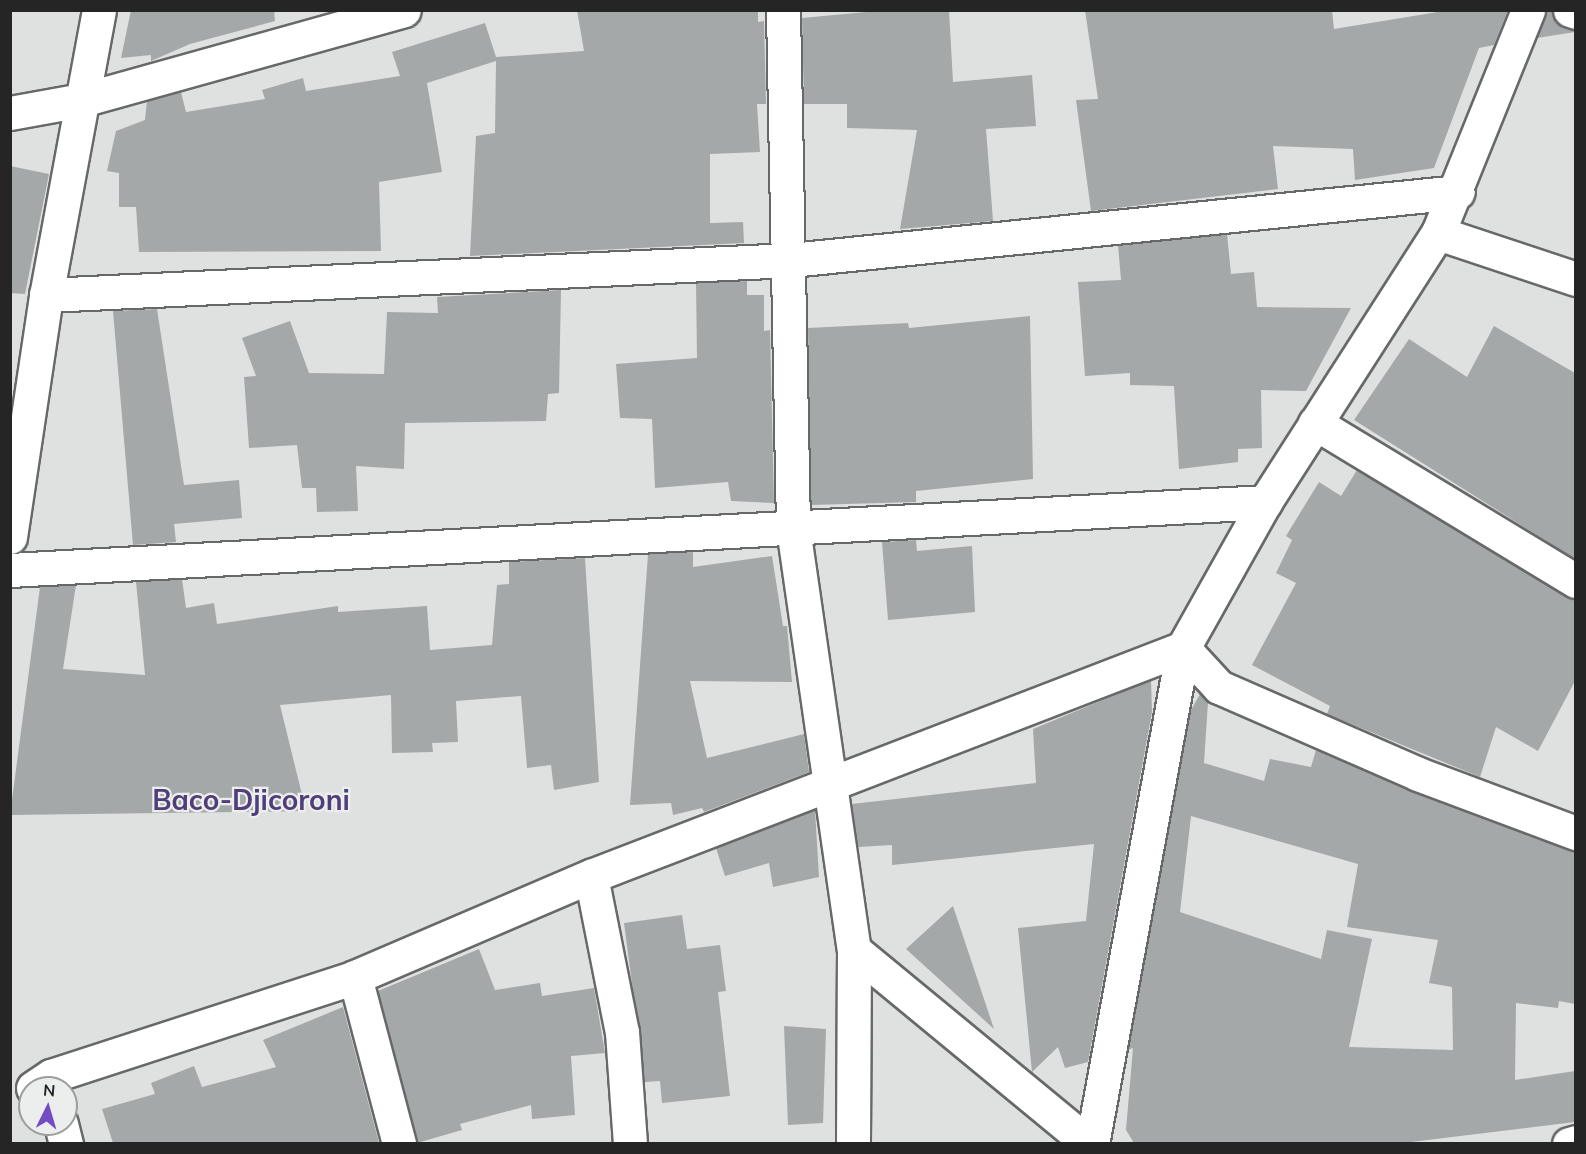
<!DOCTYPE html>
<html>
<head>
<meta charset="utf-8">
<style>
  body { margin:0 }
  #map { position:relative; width:1586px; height:1154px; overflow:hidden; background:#dee1df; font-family:Mulish,sans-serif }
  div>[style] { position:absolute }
  .building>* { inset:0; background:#a5a8a8 }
  .roads { filter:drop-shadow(2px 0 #676968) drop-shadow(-2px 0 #676968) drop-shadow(0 2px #676968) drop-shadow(0 -2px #676968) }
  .minor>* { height:33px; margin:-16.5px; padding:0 16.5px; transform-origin:16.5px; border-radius:16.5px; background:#fff }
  span { translate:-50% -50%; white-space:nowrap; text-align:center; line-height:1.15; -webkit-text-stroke:4.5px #ebeeec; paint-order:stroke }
  .district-label { font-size:28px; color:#503e7b; font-weight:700 }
  .frame { position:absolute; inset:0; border:12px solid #242524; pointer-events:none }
  .north { position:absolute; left:18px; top:1076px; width:60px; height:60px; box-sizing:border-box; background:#ebeeec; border:2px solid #9b9e9c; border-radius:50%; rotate:5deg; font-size:16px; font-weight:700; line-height:24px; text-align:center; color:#242524 }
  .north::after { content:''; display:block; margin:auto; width:21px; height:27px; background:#754bc4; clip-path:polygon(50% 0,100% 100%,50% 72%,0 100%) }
</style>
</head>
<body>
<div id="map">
  <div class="building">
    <div style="clip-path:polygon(131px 10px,274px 10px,275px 21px,190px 44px,151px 61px,151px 55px,121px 58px)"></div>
    <div style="clip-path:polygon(577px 10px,758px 10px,758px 22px,764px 21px,766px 104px,757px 104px,760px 152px,710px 154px,710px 223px,743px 222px,744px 243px,470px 256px,476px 136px,495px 133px,496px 61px,427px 83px,442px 172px,379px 182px,381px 251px,139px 252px,136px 207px,119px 207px,119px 173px,107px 171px,116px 131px,145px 120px,147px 101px,181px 92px,186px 112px,265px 99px,262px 90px,303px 78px,306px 91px,400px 76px,392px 52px,485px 23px,496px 57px,584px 51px)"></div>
    <div style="clip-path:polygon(888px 10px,949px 10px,953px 82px,1032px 75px,1036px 126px,986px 129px,993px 221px,900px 229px,917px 130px,847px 128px,847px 104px,804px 104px,802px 18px)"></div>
    <div style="clip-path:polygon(1085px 10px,1332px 10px,1334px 29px,1450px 10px,1508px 10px,1494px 45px,1479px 48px,1434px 168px,1355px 180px,1353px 149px,1273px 146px,1278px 189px,1091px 211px,1076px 100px,1098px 99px)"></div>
    <div style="clip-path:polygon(1546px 10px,1552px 10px,1556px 23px,1575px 32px,1537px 38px)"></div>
    <div style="clip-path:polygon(10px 166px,49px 174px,25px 294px,10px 293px)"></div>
    <div style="clip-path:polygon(1227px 234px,1231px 274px,1254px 272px,1257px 307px,1351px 308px,1306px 391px,1261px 390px,1262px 448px,1238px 449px,1238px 462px,1179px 469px,1174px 386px,1130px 385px,1130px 373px,1085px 376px,1078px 282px,1121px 280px,1118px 245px)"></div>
    <div style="clip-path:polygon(747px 281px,747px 295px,764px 295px,764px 331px,770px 330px,774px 503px,731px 501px,728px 482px,655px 488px,652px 419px,620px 418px,616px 364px,697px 358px,696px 283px)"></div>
    <div style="clip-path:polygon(561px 290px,559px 393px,548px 394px,546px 421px,405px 423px,404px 469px,356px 466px,358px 511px,317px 512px,316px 488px,302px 488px,297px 445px,249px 448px,244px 377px,256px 376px,242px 338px,290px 321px,309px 373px,384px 374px,387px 312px,438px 313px,437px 297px)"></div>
    <div style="clip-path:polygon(157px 309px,184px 485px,239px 480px,242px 518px,174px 524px,176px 542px,133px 545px,113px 311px)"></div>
    <div style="clip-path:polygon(1030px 316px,1033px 479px,916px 491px,916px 502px,811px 505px,808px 328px,908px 323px,909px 328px)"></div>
    <div style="clip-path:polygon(1494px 326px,1575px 373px,1575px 559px,1354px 420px,1409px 339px,1467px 377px)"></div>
    <div style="clip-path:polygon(1357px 470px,1575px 600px,1575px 681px,1538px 751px,1496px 727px,1480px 777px,1327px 714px,1330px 706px,1252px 665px,1296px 583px,1276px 573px,1292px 540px,1286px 536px,1319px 482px,1341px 496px)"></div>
    <div style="clip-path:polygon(916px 540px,917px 551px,972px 546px,975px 612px,888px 620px,882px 542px)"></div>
    <div style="clip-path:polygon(693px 552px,693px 567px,772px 556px,783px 626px,787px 626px,792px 682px,690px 681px,707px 758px,804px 734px,809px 772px,704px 812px,702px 808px,673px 815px,671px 803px,630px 805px,648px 554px)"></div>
    <div style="clip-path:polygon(585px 558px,599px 782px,554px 790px,551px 765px,527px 768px,521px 696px,456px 701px,458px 742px,432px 743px,433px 752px,392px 753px,391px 695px,280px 705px,306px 811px,10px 815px,40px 587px,76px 585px,63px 669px,145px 675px,136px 582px,182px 579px,186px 608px,214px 603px,217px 624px,338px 606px,338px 612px,427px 606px,430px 650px,492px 645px,497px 585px,509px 584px,509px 562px)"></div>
    <div style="clip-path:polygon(1151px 680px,1152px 712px,1088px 1062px,1065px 1068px,1058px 1047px,1032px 1072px,1018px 928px,1086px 921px,1094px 844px,892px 865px,892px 845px,858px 847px,852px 804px,1036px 783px,1033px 729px)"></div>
    <div style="clip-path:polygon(evenodd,1200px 694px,1208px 702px,1204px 763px,1264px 781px,1270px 759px,1311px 767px,1316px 750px,1575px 852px,1575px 1004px,1559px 1001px,1558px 1008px,1516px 1003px,1515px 1080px,1575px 1071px,1575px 1122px,1403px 1143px,1134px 1143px,1126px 1130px,1133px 1048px,1128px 1050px,1191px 710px,1200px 694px,1191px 816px,1358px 864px,1347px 927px,1438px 940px,1429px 983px,1452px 987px,1453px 1050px,1349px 1047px,1372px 939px,1327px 930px,1321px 959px,1180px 912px,1191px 816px)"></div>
    <div style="clip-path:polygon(815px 810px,819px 877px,773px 887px,769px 863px,725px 876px,716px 848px)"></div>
    <div style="clip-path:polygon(953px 906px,994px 1029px,906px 949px)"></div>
    <div style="clip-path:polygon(682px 915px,687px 949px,720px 945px,726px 991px,718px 992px,730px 1096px,662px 1103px,660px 1081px,645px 1082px,624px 923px)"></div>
    <div style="clip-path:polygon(479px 949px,495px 990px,540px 983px,542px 996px,594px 988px,605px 1053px,571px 1056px,575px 1115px,532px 1119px,531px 1105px,460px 1124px,462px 1130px,417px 1143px,378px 991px)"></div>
    <div style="clip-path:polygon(343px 1007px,379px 1143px,113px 1143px,102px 1109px,155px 1094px,151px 1083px,194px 1066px,202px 1087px,276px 1067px,263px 1040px)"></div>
    <div style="clip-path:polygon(784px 1026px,826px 1029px,823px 1123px,788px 1125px)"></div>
  </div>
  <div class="roads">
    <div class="minor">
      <div style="left:99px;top:10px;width:290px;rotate:100.5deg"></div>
      <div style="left:46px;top:295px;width:746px;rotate:-2.69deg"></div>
      <div style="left:791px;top:260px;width:670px;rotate:-5.82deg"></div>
      <div style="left:783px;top:10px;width:518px;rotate:88.89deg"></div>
      <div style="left:793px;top:528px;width:426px;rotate:81.8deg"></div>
      <div style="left:854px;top:950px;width:194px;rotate:90.3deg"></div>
      <div style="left:1570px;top:10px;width:6px;rotate:18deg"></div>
      <div style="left:10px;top:113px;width:73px;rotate:-10.2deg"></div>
      <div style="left:82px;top:100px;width:334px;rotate:-15.6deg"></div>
      <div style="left:1438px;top:233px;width:145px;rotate:18.4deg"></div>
      <div style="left:1315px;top:423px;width:305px;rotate:31.2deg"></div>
      <div style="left:10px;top:537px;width:245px;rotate:-81.5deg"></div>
      <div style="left:10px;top:570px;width:1257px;rotate:-3.1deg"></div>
      <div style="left:591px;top:876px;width:159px;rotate:78.8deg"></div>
      <div style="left:622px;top:1032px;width:112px;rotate:85.9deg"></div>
      <div style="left:854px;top:950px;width:305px;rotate:39.5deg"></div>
      <div style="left:355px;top:977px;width:173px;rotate:75.2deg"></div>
      <div style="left:33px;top:1088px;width:22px;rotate:-34deg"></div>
      <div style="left:51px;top:1076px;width:320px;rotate:-18deg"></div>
      <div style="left:355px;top:977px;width:257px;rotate:-23.2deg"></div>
      <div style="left:591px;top:876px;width:634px;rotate:-21.06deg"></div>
      <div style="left:1183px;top:648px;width:53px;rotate:47.3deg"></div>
      <div style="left:1219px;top:687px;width:217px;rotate:23.6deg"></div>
      <div style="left:1418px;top:774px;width:169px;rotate:20.5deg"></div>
      <div style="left:61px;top:1124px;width:21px;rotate:76deg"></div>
      <div style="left:1092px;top:1144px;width:504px;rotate:-79.6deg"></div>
      <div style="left:1183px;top:648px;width:167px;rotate:-60.7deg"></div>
      <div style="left:1265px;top:502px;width:320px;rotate:-57.3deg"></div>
      <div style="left:1438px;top:233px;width:240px;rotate:-68deg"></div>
      <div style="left:1569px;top:1144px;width:7px;rotate:-16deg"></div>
    </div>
  </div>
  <div class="district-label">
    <span style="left:251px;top:800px">Baco-Djicoroni</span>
  </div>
  <div class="frame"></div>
  <div class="north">N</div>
</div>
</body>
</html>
